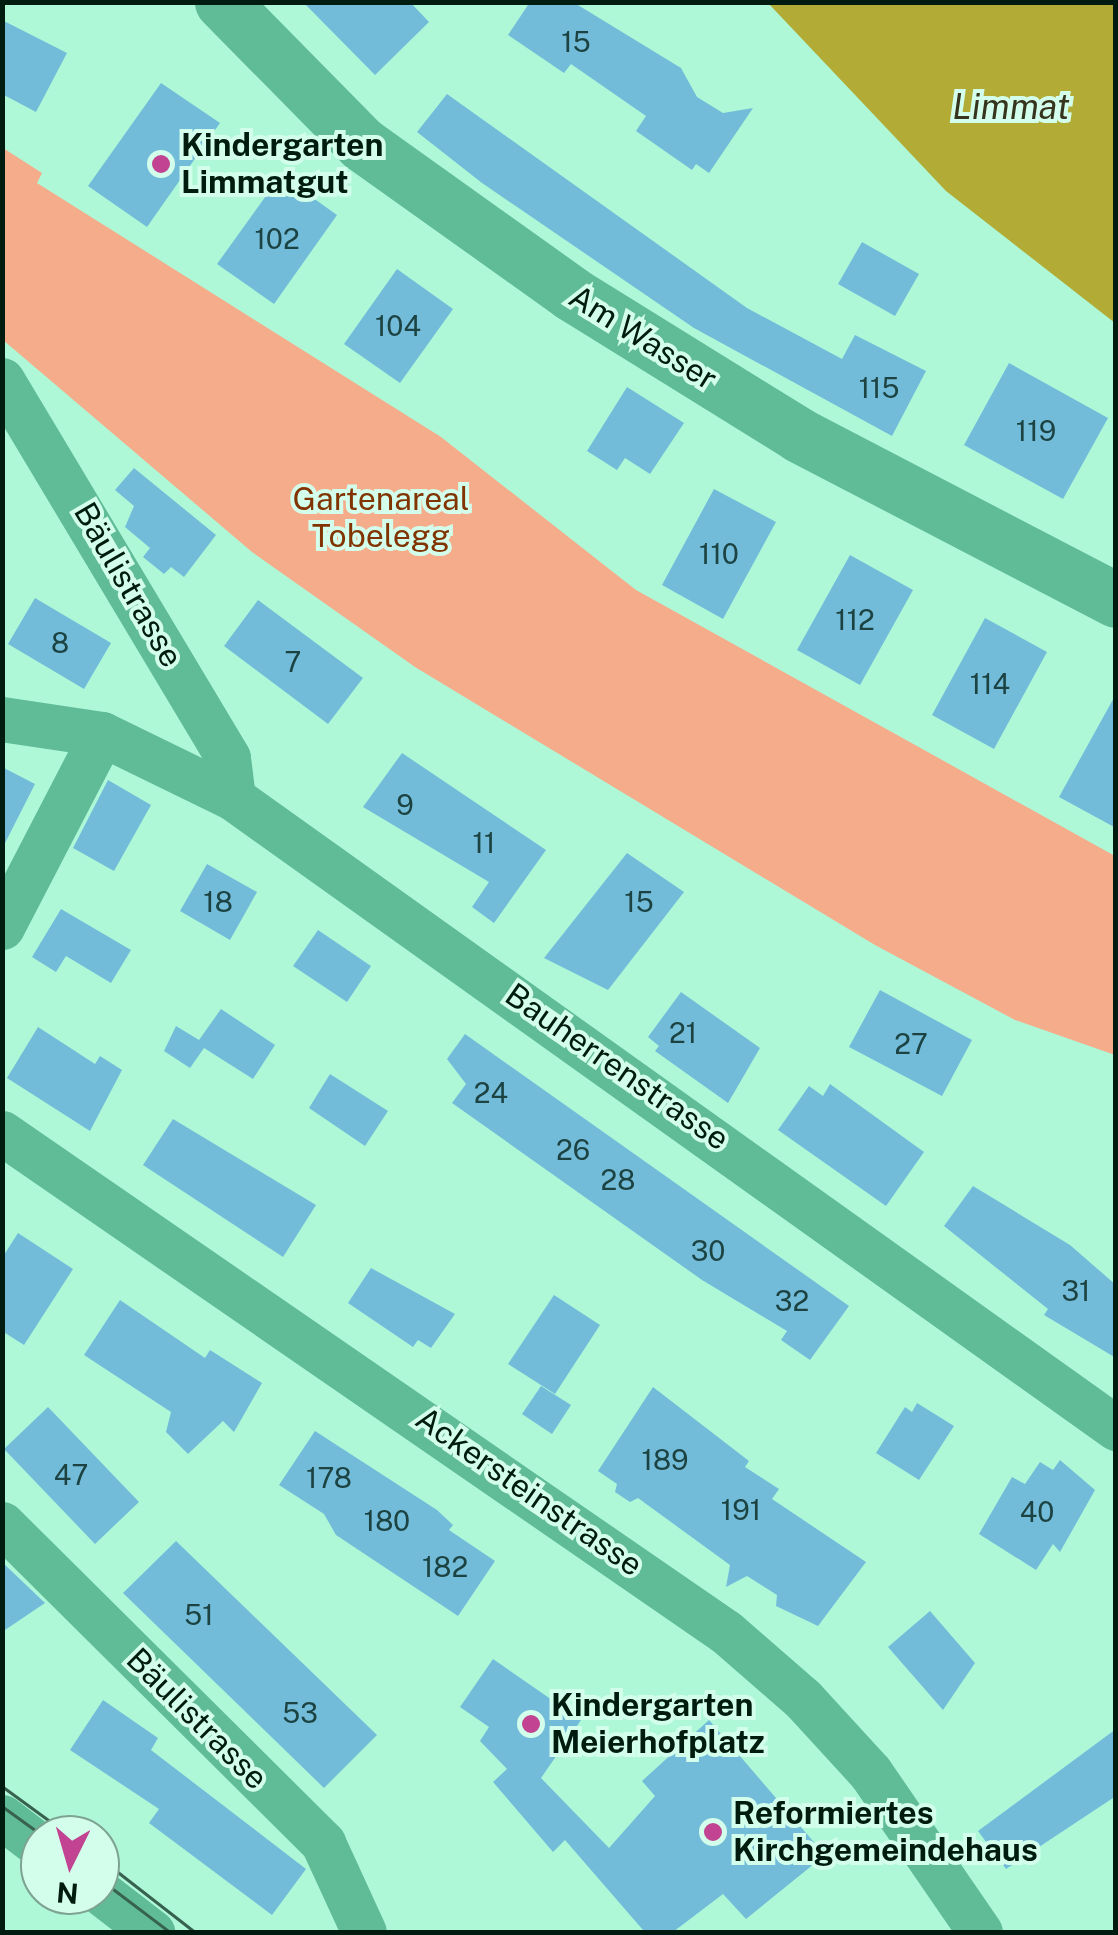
<!DOCTYPE html>
<html>
<head>
<meta charset="utf-8">
<style>
  body { margin:0 }
  #map { position:relative; width:1118px; height:1935px; overflow:hidden; background:#aef8d8; font-family:"Public Sans",sans-serif }
  div>[style] { position:absolute }
  .green>* { inset:0; background:#f5ac8a }
  .water>* { inset:0; background:#b2ab36 }
  .building>* { inset:0; background:#72bcda }
  .minor>* { height:45px; margin:-22.5px; padding:0 22.5px; transform-origin:22.5px; border-radius:22.5px; background:#60bb97 }
  .tertiary>* { height:55px; margin:-27.5px; padding:0 27.5px; transform-origin:27.5px; border-radius:27.5px; background:#60bb97 }
  .tram>* { height:2.5px; margin:-1.25px; padding:0 1.25px; transform-origin:1.25px; border-radius:1.25px; background:#386250 }
  .dots>* { width:28px; height:28px; translate:-50% -50%; box-sizing:border-box; border:5px solid #d3feeb; border-radius:50% }
  span { translate:-50% -50%; white-space:nowrap; text-align:center; line-height:1.15; -webkit-text-stroke:8px #d3feeb; paint-order:stroke }
  .number-label { font-size:28px; color:#1c4342 }
  .number-label span { -webkit-text-stroke-width:0 }
  .poi-label { font-size:32px; color:#001b10; font-weight:700 }
  .left { translate:0 -50%; text-align:left }
  .street-label { font-size:32px; color:#001b10 }
  .park-label { font-size:32px; color:#813402 }
  .water-label { font-size:35px; color:#36341c; font-style:italic }
  .frame { position:absolute; inset:0; border:5px solid #001b10; pointer-events:none }
  .north { position:absolute; left:20px; top:1815px; width:100px; height:100px; box-sizing:border-box; background:#d3feeb; border:2px solid #7fa393; border-radius:50%; rotate:185deg; font-size:28px; font-weight:700; line-height:40px; text-align:center; color:#001b10 }
  .north::after { content:''; display:block; margin:auto; width:35px; height:45px; background:#c14391; clip-path:polygon(50% 0,100% 100%,50% 72%,0 100%) }
</style>
</head>
<body>
<div id="map">
  <div class="green">
    <div style="clip-path:polygon(3px 148px,42px 173px,37px 183px,441px 437px,636px 590px,1115px 856px,1115px 1055px,1015px 1020px,875px 945px,415px 667px,252px 552px,3px 340px)"></div>
  </div>
  <div class="water">
    <div style="clip-path:polygon(768px 3px,1115px 3px,1115px 323px,946px 191px)"></div>
  </div>
  <div class="building">
    <div style="clip-path:polygon(303px 2px,410px 2px,429px 22px,375px 75px)"></div>
    <div style="clip-path:polygon(530px 2px,573px 2px,681px 68px,697px 97px,723px 113px,753px 108px,709px 173px,696px 164px,692px 170px,636px 131px,646px 116px,571px 64px,564px 73px,508px 35px)"></div>
    <div style="clip-path:polygon(2px 20px,67px 53px,36px 112px,2px 94px)"></div>
    <div style="clip-path:polygon(161px 83px,220px 123px,147px 227px,88px 186px)"></div>
    <div style="clip-path:polygon(447px 94px,747px 308px,842px 359px,855px 335px,926px 371px,892px 436px,694px 328px,482px 183px,417px 132px)"></div>
    <div style="clip-path:polygon(281px 175px,337px 215px,274px 304px,217px 264px)"></div>
    <div style="clip-path:polygon(862px 242px,919px 274px,895px 316px,838px 284px)"></div>
    <div style="clip-path:polygon(397px 269px,453px 309px,400px 383px,344px 344px)"></div>
    <div style="clip-path:polygon(1009px 363px,1108px 418px,1063px 499px,964px 445px)"></div>
    <div style="clip-path:polygon(627px 387px,684px 423px,650px 474px,625px 458px,617px 470px,587px 451px)"></div>
    <div style="clip-path:polygon(134px 468px,216px 535px,184px 577px,171px 567px,164px 574px,143px 557px,150px 548px,125px 527px,134px 506px,115px 490px)"></div>
    <div style="clip-path:polygon(714px 489px,776px 522px,723px 619px,662px 585px)"></div>
    <div style="clip-path:polygon(850px 555px,913px 590px,860px 685px,797px 650px)"></div>
    <div style="clip-path:polygon(35px 598px,111px 643px,84px 689px,8px 644px)"></div>
    <div style="clip-path:polygon(258px 600px,363px 678px,328px 724px,224px 646px)"></div>
    <div style="clip-path:polygon(985px 618px,1047px 652px,994px 749px,932px 715px)"></div>
    <div style="clip-path:polygon(1116px 694px,1116px 828px,1059px 797px)"></div>
    <div style="clip-path:polygon(402px 753px,546px 850px,494px 923px,472px 907px,489px 882px,363px 807px)"></div>
    <div style="clip-path:polygon(2px 767px,35px 784px,2px 849px)"></div>
    <div style="clip-path:polygon(108px 780px,151px 805px,114px 871px,73px 848px)"></div>
    <div style="clip-path:polygon(627px 853px,684px 892px,608px 990px,544px 958px)"></div>
    <div style="clip-path:polygon(207px 864px,257px 892px,230px 940px,180px 911px)"></div>
    <div style="clip-path:polygon(61px 909px,131px 950px,111px 983px,66px 956px,56px 972px,32px 957px)"></div>
    <div style="clip-path:polygon(318px 930px,371px 966px,347px 1002px,293px 966px)"></div>
    <div style="clip-path:polygon(880px 990px,972px 1040px,942px 1096px,849px 1047px)"></div>
    <div style="clip-path:polygon(681px 992px,760px 1048px,728px 1103px,655px 1051px,659px 1046px,648px 1037px)"></div>
    <div style="clip-path:polygon(221px 1009px,275px 1045px,253px 1079px,204px 1048px,190px 1068px,164px 1051px,176px 1026px,199px 1040px)"></div>
    <div style="clip-path:polygon(38px 1027px,95px 1064px,100px 1056px,122px 1070px,90px 1131px,7px 1078px)"></div>
    <div style="clip-path:polygon(465px 1034px,849px 1306px,810px 1360px,781px 1340px,787px 1331px,702px 1280px,452px 1103px,466px 1084px,447px 1059px)"></div>
    <div style="clip-path:polygon(330px 1074px,388px 1111px,365px 1146px,309px 1108px)"></div>
    <div style="clip-path:polygon(830px 1084px,924px 1152px,886px 1206px,778px 1130px,809px 1086px,823px 1096px)"></div>
    <div style="clip-path:polygon(173px 1119px,316px 1205px,283px 1257px,143px 1165px)"></div>
    <div style="clip-path:polygon(973px 1186px,1070px 1245px,1116px 1285px,1116px 1358px,1044px 1315px,1048px 1309px,944px 1226px)"></div>
    <div style="clip-path:polygon(18px 1233px,73px 1269px,24px 1345px,2px 1331px,2px 1258px)"></div>
    <div style="clip-path:polygon(371px 1268px,455px 1314px,431px 1348px,418px 1340px,413px 1347px,348px 1303px)"></div>
    <div style="clip-path:polygon(554px 1295px,600px 1325px,555px 1394px,508px 1364px)"></div>
    <div style="clip-path:polygon(120px 1300px,205px 1358px,210px 1350px,262px 1383px,234px 1432px,223px 1421px,188px 1454px,166px 1432px,171px 1412px,84px 1355px)"></div>
    <div style="clip-path:polygon(541px 1386px,571px 1405px,552px 1434px,522px 1414px)"></div>
    <div style="clip-path:polygon(653px 1387px,749px 1461px,745px 1467px,779px 1489px,772px 1499px,866px 1562px,818px 1626px,776px 1606px,777px 1595px,747px 1576px,726px 1587px,730px 1565px,638px 1498px,630px 1502px,615px 1492px,617px 1484px,598px 1471px)"></div>
    <div style="clip-path:polygon(917px 1403px,954px 1426px,919px 1480px,876px 1453px,905px 1407px,912px 1412px)"></div>
    <div style="clip-path:polygon(48px 1407px,139px 1502px,95px 1544px,4px 1449px)"></div>
    <div style="clip-path:polygon(315px 1431px,437px 1510px,453px 1525px,449px 1530px,495px 1561px,458px 1616px,336px 1535px,324px 1514px,279px 1485px)"></div>
    <div style="clip-path:polygon(1060px 1460px,1095px 1490px,1060px 1552px,1053px 1544px,1036px 1570px,979px 1534px,1012px 1477px,1025px 1484px,1040px 1462px,1053px 1470px)"></div>
    <div style="clip-path:polygon(176px 1541px,377px 1735px,324px 1788px,123px 1593px)"></div>
    <div style="clip-path:polygon(2px 1562px,45px 1603px,2px 1632px)"></div>
    <div style="clip-path:polygon(930px 1611px,975px 1663px,943px 1710px,888px 1647px)"></div>
    <div style="clip-path:polygon(493px 1659px,581px 1720px,541px 1778px,609px 1848px,655px 1796px,642px 1781px,709px 1720px,825px 1855px,746px 1919px,723px 1894px,673px 1932px,643px 1930px,565px 1840px,553px 1852px,493px 1782px,507px 1769px,480px 1741px,489px 1727px,460px 1707px)"></div>
    <div style="clip-path:polygon(103px 1700px,158px 1738px,151px 1750px,306px 1869px,272px 1915px,149px 1823px,159px 1809px,70px 1750px)"></div>
    <div style="clip-path:polygon(1116px 1729px,1116px 1796px,1006px 1869px,978px 1831px)"></div>
  </div>
  <div class="minor">
    <div style="left:2px;top:380px;width:440px;rotate:59.1deg"></div>
    <div style="left:228px;top:758px;width:40px;rotate:82.9deg"></div>
    <div style="left:2px;top:719px;width:101px;rotate:8.5deg"></div>
    <div style="left:102px;top:734px;width:146px;rotate:26deg"></div>
    <div style="left:233px;top:798px;width:1085px;rotate:35.51deg"></div>
    <div style="left:2px;top:927px;width:217px;rotate:-62.6deg"></div>
    <div style="left:2px;top:1133px;width:879px;rotate:34.58deg"></div>
    <div style="left:726px;top:1632px;width:102px;rotate:41deg"></div>
    <div style="left:803px;top:1699px;width:99px;rotate:47.5deg"></div>
    <div style="left:870px;top:1772px;width:194px;rotate:55.5deg"></div>
    <div style="left:2px;top:1524px;width:453px;rotate:44.8deg"></div>
    <div style="left:323px;top:1843px;width:98px;rotate:65.3deg"></div>
    <div style="left:2px;top:1817px;width:48px;rotate:37.3deg"></div>
    <div style="left:100px;top:1892px;width:66px;rotate:37.6deg"></div>
  </div>
  <div class="tertiary">
    <div style="left:222px;top:2px;width:199px;rotate:45.4deg"></div>
    <div style="left:362px;top:144px;width:258px;rotate:35.5deg"></div>
    <div style="left:572px;top:294px;width:267px;rotate:31.8deg"></div>
    <div style="left:799px;top:435px;width:357px;rotate:27.5deg"></div>
  </div>
  <div class="tram">
    <div style="left:2px;top:1786px;width:83px;rotate:36.2deg"></div>
    <div style="left:2px;top:1806px;width:49px;rotate:35.9deg"></div>
    <div style="left:100px;top:1858px;width:120px;rotate:37.9deg"></div>
    <div style="left:100px;top:1879px;width:88px;rotate:37.1deg"></div>
  </div>
  <div class="dots">
    <div style="left:161px;top:164px;background:#c14391"></div>
    <div style="left:531px;top:1724px;background:#c14391"></div>
    <div style="left:713px;top:1832px;background:#c14391"></div>
  </div>
  <div class="number-label">
    <span style="left:576px;top:42px">15</span>
    <span style="left:277px;top:239px">102</span>
    <span style="left:398px;top:326px">104</span>
    <span style="left:879px;top:388px">115</span>
    <span style="left:1036px;top:431px">119</span>
    <span style="left:719px;top:554px">110</span>
    <span style="left:855px;top:620px">112</span>
    <span style="left:60px;top:643px">8</span>
    <span style="left:293px;top:662px">7</span>
    <span style="left:990px;top:684px">114</span>
    <span style="left:405px;top:805px">9</span>
    <span style="left:484px;top:843px">11</span>
    <span style="left:218px;top:902px">18</span>
    <span style="left:639px;top:902px">15</span>
    <span style="left:683px;top:1033px">21</span>
    <span style="left:911px;top:1044px">27</span>
    <span style="left:491px;top:1093px">24</span>
    <span style="left:573px;top:1150px">26</span>
    <span style="left:618px;top:1180px">28</span>
    <span style="left:708px;top:1251px">30</span>
    <span style="left:1076px;top:1291px">31</span>
    <span style="left:792px;top:1301px">32</span>
    <span style="left:665px;top:1460px">189</span>
    <span style="left:71px;top:1475px">47</span>
    <span style="left:329px;top:1478px">178</span>
    <span style="left:741px;top:1510px">191</span>
    <span style="left:1037px;top:1512px">40</span>
    <span style="left:387px;top:1521px">180</span>
    <span style="left:445px;top:1567px">182</span>
    <span style="left:199px;top:1615px">51</span>
    <span style="left:300px;top:1713px">53</span>
  </div>
  <div class="poi-label">
    <span class="left" style="left:181px;top:164px">Kindergarten<br>Limmatgut</span>
    <span class="left" style="left:551px;top:1724px">Kindergarten<br>Meierhofplatz</span>
    <span class="left" style="left:733px;top:1832px">Reformiertes<br>Kirchgemeindehaus</span>
  </div>
  <div class="street-label">
    <span style="left:643px;top:338px;rotate:32deg">Am Wasser</span>
    <span style="left:128px;top:585px;rotate:60deg">Bäulistrasse</span>
    <span style="left:617px;top:1067px;rotate:35deg">Bauherrenstrasse</span>
    <span style="left:529px;top:1492px;rotate:35deg">Ackersteinstrasse</span>
    <span style="left:197px;top:1719px;rotate:45deg">Bäulistrasse</span>
  </div>
  <div class="park-label">
    <span style="left:381px;top:518px">Gartenareal<br>Tobelegg</span>
  </div>
  <div class="water-label">
    <span style="left:1011px;top:107px">Limmat</span>
  </div>
  <div class="frame"></div>
  <div class="north">N</div>
</div>
</body>
</html>
